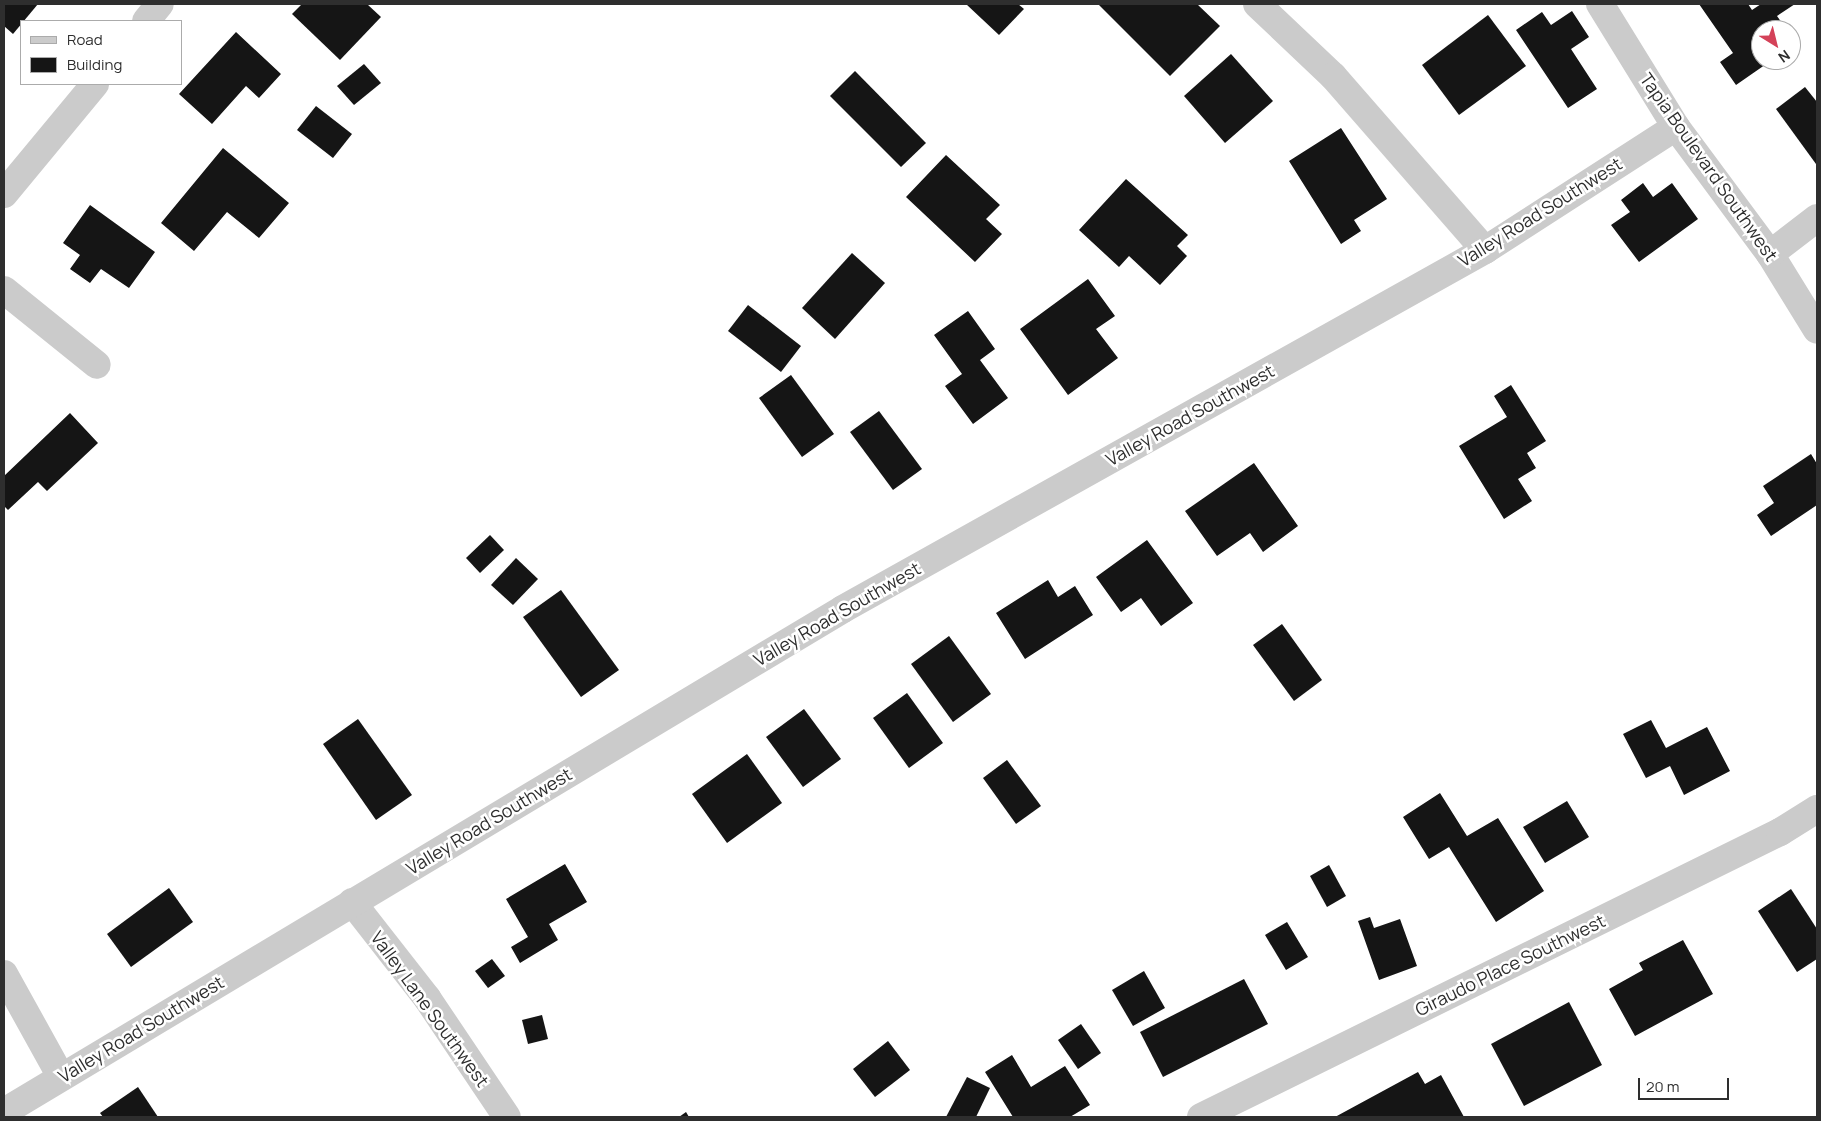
<!DOCTYPE html>
<html>
<head>
<meta charset="utf-8">
<style>
  body { margin:0 }
  #map { position:relative; width:1821px; height:1121px; overflow:hidden; background:#fff; font-family:Manrope,sans-serif }
  div>[style] { position:absolute }
  .building>* { inset:0; background:#151515 }
  .minor>* { height:28px; margin:-14px; padding:0 14px; transform-origin:14px; border-radius:14px; background:#cbcbcb }
  span { translate:-50% -50%; white-space:nowrap; text-align:center; line-height:1.15; -webkit-text-stroke:5px #fff; paint-order:stroke }
  .street-label { font-size:18px; color:#2e2e2e }
  .frame { position:absolute; inset:0; border:5px solid #2e2e2e; pointer-events:none }
  .legend { position:absolute; left:20px; top:20px; width:162px; height:65px; box-sizing:border-box; background:#fff; border:1px solid #ababab; margin:0; padding:6px 9px; list-style:none; font-size:15px; color:#2e2e2e }
  .legend li { display:flex; align-items:center; gap:10px; height:25px }
  .legend b { width:25px; border:1px solid #ababab }
  .north { position:absolute; left:1751px; top:20px; width:50px; height:50px; box-sizing:border-box; background:#fff; border:1px solid #ababab; border-radius:50%; rotate:144deg; font-size:14px; font-weight:700; line-height:20px; text-align:center; color:#2e2e2e }
  .north::after { content:''; display:block; margin:auto; width:18px; height:22px; background:#d44259; clip-path:polygon(50% 0,100% 100%,50% 72%,0 100%) }
  .scale { position:absolute; left:1638px; top:1078px; width:91px; height:22px; box-sizing:border-box; border:2px solid #2e2e2e; border-top:0; padding-left:6px; font-size:15px; line-height:18px; white-space:nowrap; color:#2e2e2e; -webkit-text-stroke:4px #fff; paint-order:stroke }
</style>
</head>
<body>
<div id="map">
  <div class="building">
    <div style="clip-path:polygon(4px 4px,38px 4px,13px 34px,4px 26px)"></div>
    <div style="clip-path:polygon(302px 4px,367px 4px,381px 17px,340px 60px,292px 14px)"></div>
    <div style="clip-path:polygon(966px 4px,1018px 4px,1024px 9px,999px 35px)"></div>
    <div style="clip-path:polygon(1098px 4px,1197px 4px,1220px 26px,1170px 76px)"></div>
    <div style="clip-path:polygon(1699px 4px,1748px 4px,1752px 10px,1761px 4px,1795px 4px,1777px 16px,1787px 30px,1761px 30px,1761px 60px,1772px 60px,1736px 85px,1720px 62px,1733px 53px)"></div>
    <div style="clip-path:polygon(1572px 11px,1589px 37px,1571px 49px,1597px 89px,1568px 108px,1516px 30px,1542px 12px,1551px 25px)"></div>
    <div style="clip-path:polygon(1488px 15px,1526px 66px,1459px 115px,1422px 65px)"></div>
    <div style="clip-path:polygon(236px 32px,281px 74px,259px 98px,246px 86px,212px 124px,179px 94px)"></div>
    <div style="clip-path:polygon(1791px 35px,1796px 43px,1791px 47px)"></div>
    <div style="clip-path:polygon(1231px 54px,1273px 101px,1225px 143px,1184px 96px)"></div>
    <div style="clip-path:polygon(364px 64px,381px 83px,354px 105px,337px 86px)"></div>
    <div style="clip-path:polygon(855px 71px,926px 143px,901px 167px,830px 96px)"></div>
    <div style="clip-path:polygon(1805px 87px,1817px 102px,1816px 164px,1776px 109px)"></div>
    <div style="clip-path:polygon(316px 106px,352px 134px,333px 158px,297px 130px)"></div>
    <div style="clip-path:polygon(1341px 128px,1387px 199px,1354px 220px,1361px 231px,1341px 244px,1289px 161px)"></div>
    <div style="clip-path:polygon(223px 148px,289px 203px,259px 238px,227px 212px,194px 251px,161px 223px)"></div>
    <div style="clip-path:polygon(946px 155px,1000px 205px,986px 219px,1002px 234px,975px 262px,906px 197px)"></div>
    <div style="clip-path:polygon(1126px 179px,1188px 235px,1177px 246px,1187px 256px,1160px 285px,1129px 256px,1119px 267px,1079px 230px)"></div>
    <div style="clip-path:polygon(1643px 183px,1653px 197px,1672px 183px,1698px 219px,1639px 262px,1611px 225px,1630px 212px,1621px 200px)"></div>
    <div style="clip-path:polygon(90px 205px,155px 252px,129px 288px,101px 269px,90px 283px,70px 269px,80px 255px,63px 243px)"></div>
    <div style="clip-path:polygon(852px 253px,885px 283px,835px 339px,802px 308px)"></div>
    <div style="clip-path:polygon(1088px 279px,1115px 316px,1096px 329px,1118px 358px,1068px 395px,1020px 329px)"></div>
    <div style="clip-path:polygon(748px 305px,801px 346px,781px 372px,728px 331px)"></div>
    <div style="clip-path:polygon(968px 311px,995px 349px,980px 360px,1008px 398px,973px 424px,945px 386px,962px 374px,934px 335px)"></div>
    <div style="clip-path:polygon(791px 375px,834px 434px,802px 457px,759px 398px)"></div>
    <div style="clip-path:polygon(1511px 385px,1546px 441px,1527px 453px,1536px 468px,1518px 479px,1532px 501px,1504px 519px,1459px 446px,1507px 417px,1494px 396px)"></div>
    <div style="clip-path:polygon(879px 411px,922px 469px,893px 490px,850px 432px)"></div>
    <div style="clip-path:polygon(70px 413px,98px 443px,47px 491px,38px 482px,8px 510px,4px 506px,4px 476px)"></div>
    <div style="clip-path:polygon(1811px 454px,1817px 464px,1817px 505px,1771px 536px,1757px 515px,1774px 503px,1763px 486px)"></div>
    <div style="clip-path:polygon(1254px 463px,1298px 526px,1263px 552px,1250px 533px,1217px 556px,1185px 511px)"></div>
    <div style="clip-path:polygon(490px 535px,504px 550px,480px 573px,466px 558px)"></div>
    <div style="clip-path:polygon(1147px 540px,1193px 603px,1161px 626px,1141px 598px,1121px 612px,1096px 577px)"></div>
    <div style="clip-path:polygon(516px 558px,538px 579px,513px 605px,491px 585px)"></div>
    <div style="clip-path:polygon(1048px 580px,1058px 597px,1075px 586px,1093px 615px,1025px 659px,996px 613px)"></div>
    <div style="clip-path:polygon(561px 590px,619px 670px,581px 697px,523px 617px)"></div>
    <div style="clip-path:polygon(1282px 624px,1322px 680px,1294px 701px,1253px 645px)"></div>
    <div style="clip-path:polygon(949px 636px,991px 694px,953px 722px,911px 664px)"></div>
    <div style="clip-path:polygon(907px 693px,943px 743px,909px 768px,873px 718px)"></div>
    <div style="clip-path:polygon(804px 709px,841px 759px,803px 787px,766px 737px)"></div>
    <div style="clip-path:polygon(358px 719px,412px 795px,376px 820px,323px 744px)"></div>
    <div style="clip-path:polygon(1651px 720px,1666px 748px,1707px 727px,1730px 771px,1684px 795px,1670px 766px,1646px 778px,1623px 734px)"></div>
    <div style="clip-path:polygon(747px 754px,782px 803px,727px 843px,692px 794px)"></div>
    <div style="clip-path:polygon(1007px 760px,1041px 806px,1016px 824px,983px 778px)"></div>
    <div style="clip-path:polygon(1440px 793px,1467px 836px,1498px 818px,1544px 891px,1496px 922px,1449px 847px,1429px 859px,1403px 817px)"></div>
    <div style="clip-path:polygon(1567px 801px,1589px 837px,1545px 863px,1523px 827px)"></div>
    <div style="clip-path:polygon(565px 864px,587px 902px,549px 924px,558px 940px,520px 963px,511px 947px,528px 937px,506px 899px)"></div>
    <div style="clip-path:polygon(1329px 865px,1346px 896px,1327px 907px,1310px 876px)"></div>
    <div style="clip-path:polygon(169px 888px,193px 922px,131px 967px,107px 934px)"></div>
    <div style="clip-path:polygon(1791px 889px,1817px 929px,1817px 959px,1797px 972px,1758px 911px)"></div>
    <div style="clip-path:polygon(1370px 917px,1374px 928px,1400px 919px,1417px 966px,1379px 980px,1358px 921px)"></div>
    <div style="clip-path:polygon(1287px 922px,1308px 957px,1286px 970px,1265px 935px)"></div>
    <div style="clip-path:polygon(1683px 940px,1713px 994px,1635px 1036px,1609px 989px,1643px 970px,1639px 963px)"></div>
    <div style="clip-path:polygon(492px 959px,505px 976px,488px 988px,475px 971px)"></div>
    <div style="clip-path:polygon(1144px 971px,1165px 1008px,1133px 1026px,1112px 990px)"></div>
    <div style="clip-path:polygon(1244px 979px,1268px 1024px,1163px 1077px,1140px 1032px)"></div>
    <div style="clip-path:polygon(1569px 1002px,1602px 1065px,1524px 1106px,1491px 1044px)"></div>
    <div style="clip-path:polygon(542px 1015px,548px 1039px,528px 1044px,522px 1020px)"></div>
    <div style="clip-path:polygon(1081px 1024px,1101px 1053px,1078px 1069px,1058px 1040px)"></div>
    <div style="clip-path:polygon(888px 1041px,910px 1070px,875px 1097px,853px 1069px)"></div>
    <div style="clip-path:polygon(1012px 1055px,1031px 1087px,1065px 1066px,1090px 1105px,1070px 1117px,1013px 1117px,985px 1072px)"></div>
    <div style="clip-path:polygon(1418px 1072px,1425px 1084px,1441px 1075px,1464px 1117px,1335px 1117px)"></div>
    <div style="clip-path:polygon(967px 1077px,990px 1088px,976px 1117px,946px 1117px)"></div>
    <div style="clip-path:polygon(138px 1087px,158px 1117px,103px 1117px,100px 1113px)"></div>
    <div style="clip-path:polygon(686px 1112px,689px 1117px,679px 1117px)"></div>
  </div>
  <div class="minor">
    <div style="left:1257px;top:4px;width:105px;rotate:43.5deg"></div>
    <div style="left:1333px;top:76px;width:231px;rotate:48.9deg"></div>
    <div style="left:1600px;top:4px;width:145px;rotate:58.3deg"></div>
    <div style="left:1676px;top:127px;width:158px;rotate:53.5deg"></div>
    <div style="left:1770px;top:254px;width:89px;rotate:58.3deg"></div>
    <div style="left:146px;top:21px;width:22px;rotate:-51deg"></div>
    <div style="left:4px;top:194px;width:143px;rotate:-50.4deg"></div>
    <div style="left:1770px;top:254px;width:59px;rotate:-37.5deg"></div>
    <div style="left:4px;top:290px;width:119px;rotate:38.9deg"></div>
    <div style="left:352px;top:902px;width:122px;rotate:52deg"></div>
    <div style="left:427px;top:998px;width:143px;rotate:56.1deg"></div>
    <div style="left:4px;top:974px;width:118px;rotate:61deg"></div>
    <div style="left:4px;top:1112px;width:978px;rotate:-30.94deg"></div>
    <div style="left:843px;top:609px;width:736px;rotate:-29.21deg"></div>
    <div style="left:1485px;top:250px;width:227px;rotate:-32.8deg"></div>
    <div style="left:1201px;top:1117px;width:645px;rotate:-26.21deg"></div>
    <div style="left:1780px;top:832px;width:44px;rotate:-31.9deg"></div>
  </div>
  <div class="street-label">
    <span style="left:1709px;top:167px;rotate:55deg">Tapia Boulevard Southwest</span>
    <span style="left:1540px;top:212px;rotate:-32deg">Valley Road Southwest</span>
    <span style="left:1190px;top:415px;rotate:-29deg">Valley Road Southwest</span>
    <span style="left:837px;top:614px;rotate:-30deg">Valley Road Southwest</span>
    <span style="left:489px;top:821px;rotate:-31deg">Valley Road Southwest</span>
    <span style="left:1510px;top:965px;rotate:-26deg">Giraudo Place Southwest</span>
    <span style="left:430px;top:1009px;rotate:54deg">Valley Lane Southwest</span>
    <span style="left:141px;top:1029px;rotate:-31deg">Valley Road Southwest</span>
  </div>
  <div class="frame"></div>
  <ul class="legend">
  <li><b style="height:6px;background:#cbcbcb"></b>Road</li>
  <li><b style="height:14px;background:#151515"></b>Building</li>
  </ul>
  <div class="north">N</div>
  <div class="scale">20 m</div>
</div>
</body>
</html>
